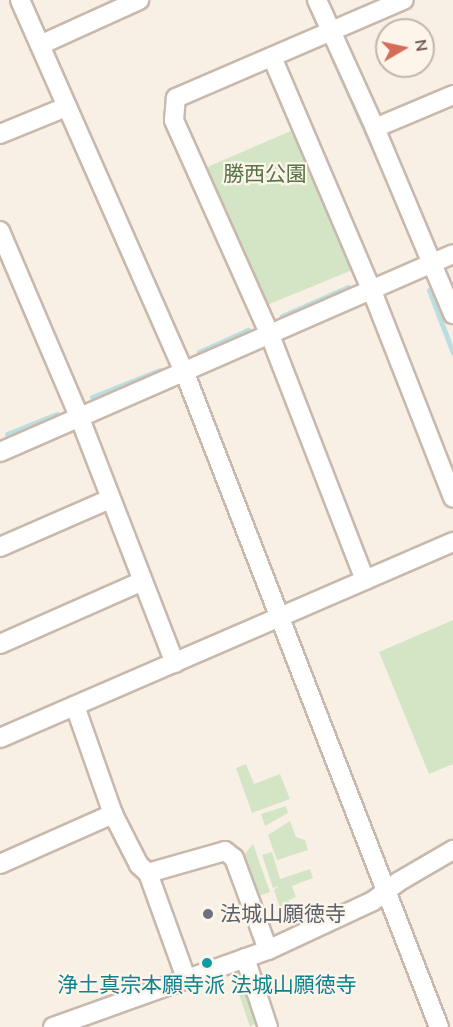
<!DOCTYPE html>
<html>
<head>
<meta charset="utf-8">
<style>
  body { margin:0 }
  #map { position:relative; width:453px; height:1027px; overflow:hidden; background:#f9f0e5; font-family:"Nunito Sans","Noto Sans JP",sans-serif }
  div>[style] { position:absolute }
  .green>* { inset:0; background:#d4e5c5 }
  .stream>* { height:5px; margin:-2.5px; padding:0 2.5px; transform-origin:2.5px; border-radius:2.5px; background:#bbdee1 }
  .roads { filter:drop-shadow(2px 0 #c9b8ac) drop-shadow(-2px 0 #c9b8ac) drop-shadow(0 2px #c9b8ac) drop-shadow(0 -2px #c9b8ac) }
  .minor>* { height:18px; margin:-9px; padding:0 9px; transform-origin:9px; border-radius:9px; background:#fff }
  .dots>* { width:16px; height:16px; translate:-50% -50%; box-sizing:border-box; border:3px solid #fdf4ea; border-radius:50% }
  span { translate:-50% -50%; white-space:nowrap; text-align:center; line-height:1.15; -webkit-text-stroke:4.5px #fdf4ea; paint-order:stroke }
  .park-label { font-size:21px; color:#567446 }
  .worship-label { font-size:21px; color:#5b616d }
  .left { translate:0 -50%; text-align:left }
  .culture-label { font-size:21px; color:#0d838f }
  .north { position:absolute; left:375px; top:18px; width:60px; height:60px; box-sizing:border-box; background:#fdf4ea; border:2px solid #c4b5ab; border-radius:50%; rotate:81deg; font-size:16px; font-weight:700; line-height:24px; text-align:center; color:#6f574d }
  .north::after { content:''; display:block; margin:auto; width:21px; height:27px; background:#d66b57; clip-path:polygon(50% 0,100% 100%,50% 72%,0 100%) }
</style>
</head>
<body>
<div id="map">
  <div class="green">
    <div style="clip-path:polygon(293px 130px,355px 269px,267px 305px,205px 168px)"></div>
    <div style="clip-path:polygon(453px 620px,453px 764px,429px 774px,379px 652px)"></div>
    <div style="clip-path:polygon(246px 764px,254px 784px,280px 774px,290px 799px,252px 813px,236px 768px)"></div>
    <div style="clip-path:polygon(286px 806px,288px 813px,265px 826px,261px 814px)"></div>
    <div style="clip-path:polygon(290px 821px,296px 837px,305px 840px,308px 850px,277px 860px,268px 835px)"></div>
    <div style="clip-path:polygon(253px 844px,270px 892px,253px 898px,240px 860px)"></div>
    <div style="clip-path:polygon(272px 852px,280px 879px,310px 869px,313px 878px,292px 886px,296px 897px,289px 900px,290px 911px,282px 914px,274px 890px,279px 886px,273px 888px,262px 855px)"></div>
    <div style="clip-path:polygon(246px 985px,259px 1021px,250px 1027px,238px 991px)"></div>
  </div>
  <div class="stream">
    <div style="left:308px;top:0;width:24px;rotate:68deg"></div>
    <div style="left:332px;top:56px;width:138px;rotate:66deg"></div>
    <div style="left:429px;top:290px;width:67px;rotate:69.1deg"></div>
    <div style="left:282px;top:316px;width:72px;rotate:-23.7deg"></div>
    <div style="left:199px;top:352px;width:54px;rotate:-24.2deg"></div>
    <div style="left:92px;top:397px;width:73px;rotate:-21.7deg"></div>
    <div style="left:7px;top:434px;width:54px;rotate:-21.8deg"></div>
  </div>
  <div class="roads">
    <div class="minor">
      <div style="left:20px;top:0;width:406px;rotate:66.2deg"></div>
      <div style="left:184px;top:371px;width:704px;rotate:68.76deg"></div>
      <div style="left:317px;top:0;width:141px;rotate:65.6deg"></div>
      <div style="left:375px;top:128px;width:202px;rotate:67.2deg"></div>
      <div style="left:40px;top:45px;width:109px;rotate:-24.4deg"></div>
      <div style="left:272px;top:57px;width:254px;rotate:66.9deg"></div>
      <div style="left:372px;top:291px;width:222px;rotate:68.6deg"></div>
      <div style="left:375px;top:128px;width:85px;rotate:-22.9deg"></div>
      <div style="left:0;top:134px;width:71px;rotate:-22.2deg"></div>
      <div style="left:0;top:231px;width:201px;rotate:66.9deg"></div>
      <div style="left:79px;top:416px;width:265px;rotate:68.8deg"></div>
      <div style="left:0;top:452px;width:494px;rotate:-23.6deg"></div>
      <div style="left:0;top:547px;width:120px;rotate:-23.6deg"></div>
      <div style="left:365px;top:580px;width:263px;rotate:-111.2deg"></div>
      <div style="left:270px;top:335px;width:235px;rotate:-114.1deg"></div>
      <div style="left:174px;top:120px;width:22px;rotate:-85deg"></div>
      <div style="left:176px;top:98px;width:248px;rotate:-23.3deg"></div>
      <div style="left:0;top:644px;width:156px;rotate:-23.8deg"></div>
      <div style="left:75px;top:706px;width:114px;rotate:70.6deg"></div>
      <div style="left:0;top:738px;width:494px;rotate:-23.4deg"></div>
      <div style="left:0;top:864px;width:124px;rotate:-23.9deg"></div>
      <div style="left:113px;top:814px;width:57px;rotate:63deg"></div>
      <div style="left:139px;top:865px;width:12px;rotate:42deg"></div>
      <div style="left:148px;top:873px;width:80px;rotate:-15.9deg"></div>
      <div style="left:225px;top:851px;width:11px;rotate:38deg"></div>
      <div style="left:234px;top:858px;width:98px;rotate:69.7deg"></div>
      <div style="left:148px;top:873px;width:112px;rotate:70.1deg"></div>
      <div style="left:245px;top:958px;width:73px;rotate:71.6deg"></div>
      <div style="left:53px;top:1027px;width:228px;rotate:-19.7deg"></div>
      <div style="left:268px;top:950px;width:116px;rotate:-25deg"></div>
      <div style="left:373px;top:901px;width:31px;rotate:-37deg"></div>
      <div style="left:398px;top:882px;width:64px;rotate:-30.2deg"></div>
    </div>
  </div>
  <div class="dots">
    <div style="left:208px;top:914px;background:#6b7280"></div>
    <div style="left:207px;top:963px;background:#0f9aa8"></div>
  </div>
  <div class="park-label">
    <span style="left:265px;top:174px">勝西公園</span>
  </div>
  <div class="worship-label">
    <span class="left" style="left:220px;top:914px">法城山願徳寺</span>
  </div>
  <div class="culture-label">
    <span style="left:207px;top:985px">浄土真宗本願寺派 法城山願徳寺</span>
  </div>
  <div class="north">N</div>
</div>
</body>
</html>
